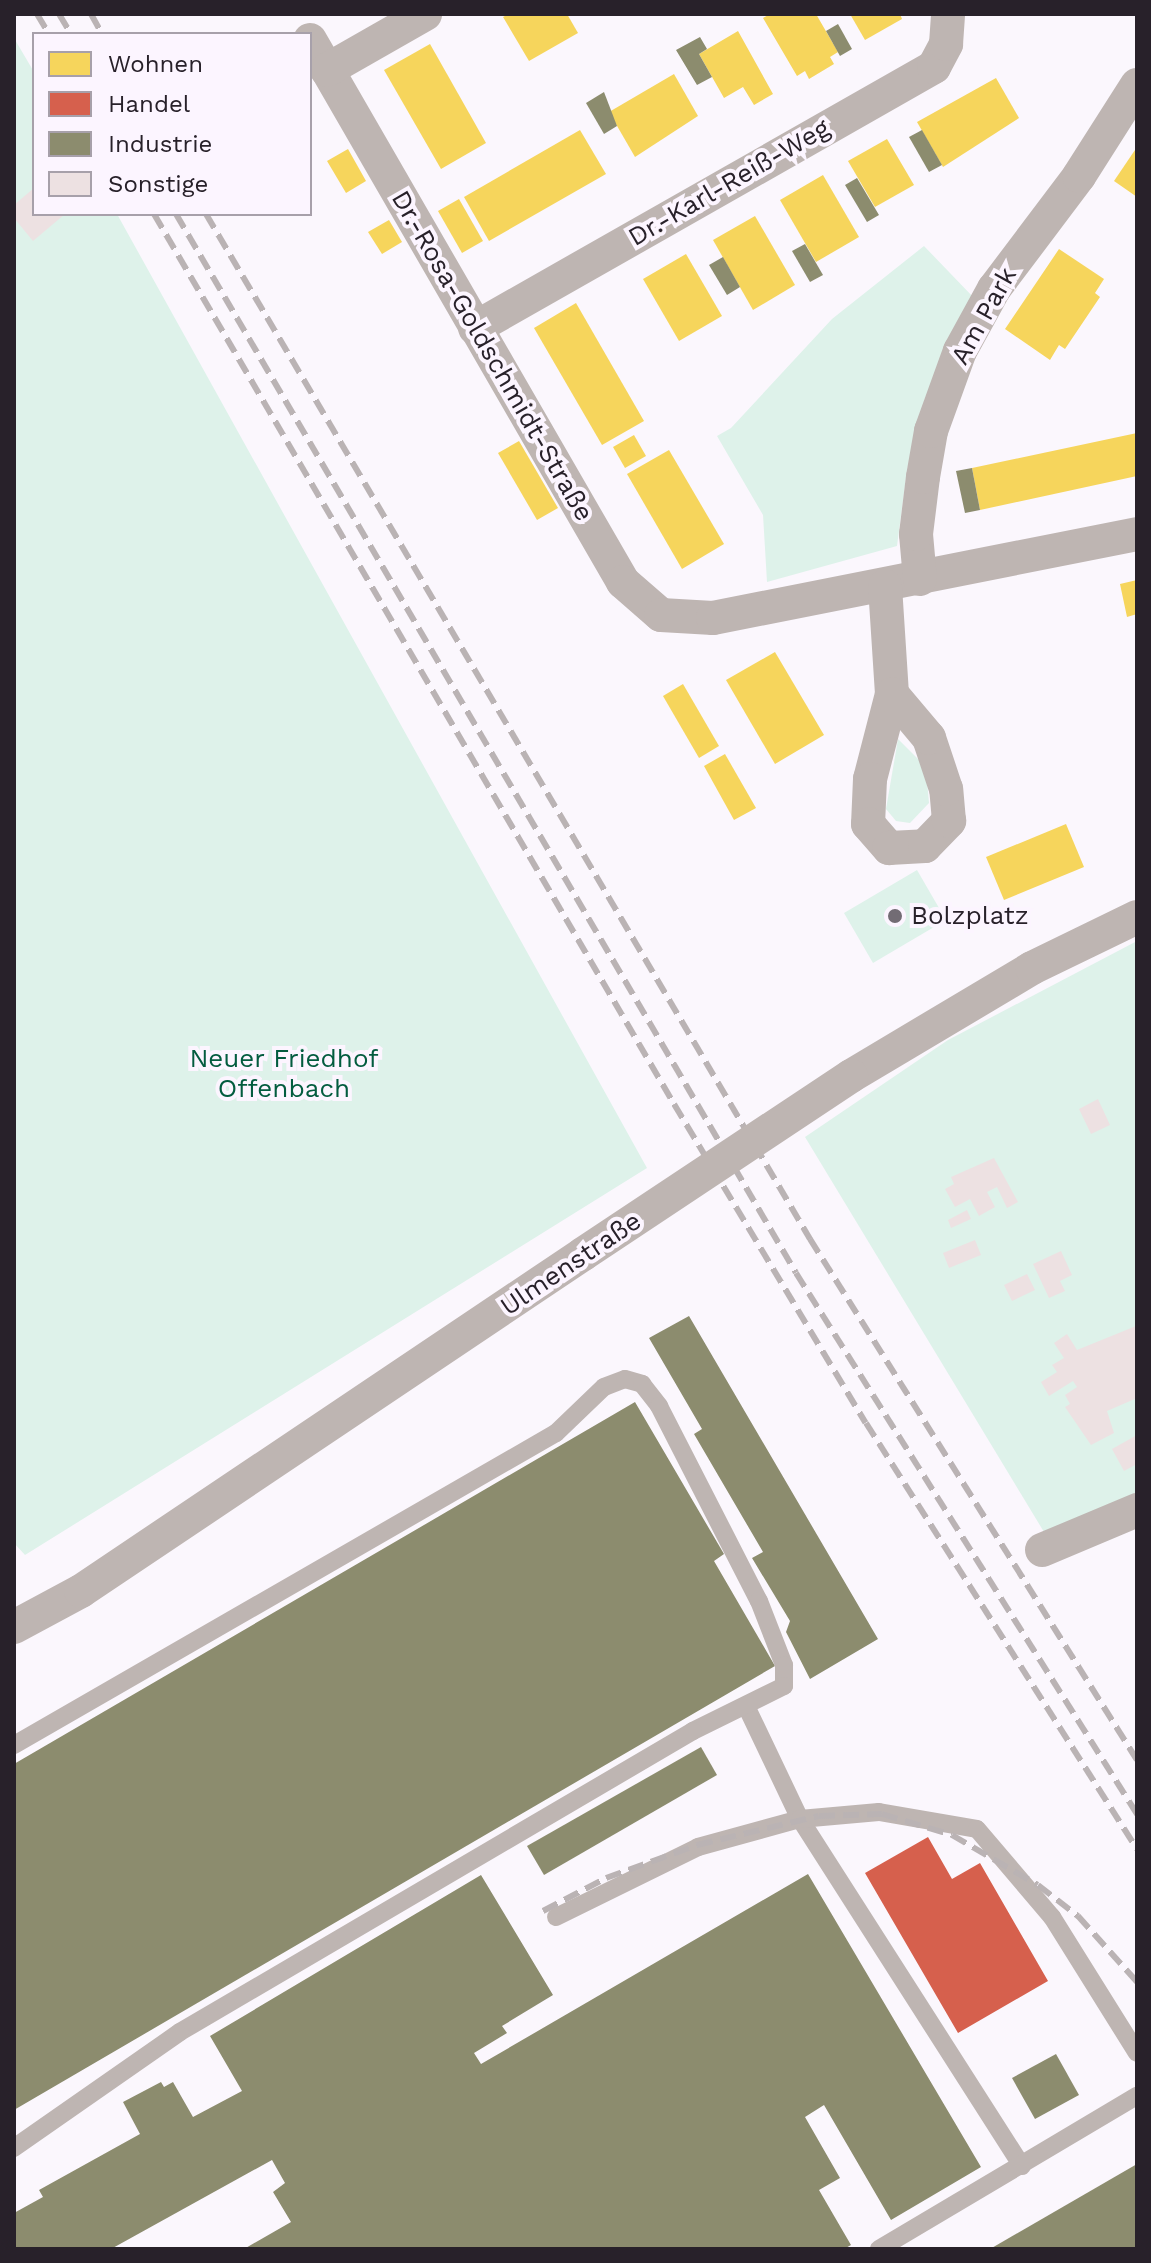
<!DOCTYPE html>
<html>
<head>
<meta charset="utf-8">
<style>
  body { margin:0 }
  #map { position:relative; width:1151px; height:2263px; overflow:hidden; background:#fbf7fd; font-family:"Work Sans",sans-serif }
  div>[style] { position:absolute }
  .green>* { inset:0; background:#def2ea }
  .homes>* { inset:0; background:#f6d55c }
  .shops>* { inset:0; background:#d6604d }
  .industry>* { inset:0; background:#8c8c6e }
  .building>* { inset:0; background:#ede1e2 }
  .lane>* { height:18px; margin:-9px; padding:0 9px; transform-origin:9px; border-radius:9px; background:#beb5b2 }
  .street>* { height:34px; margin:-17px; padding:0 17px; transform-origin:17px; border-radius:17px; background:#beb5b2 }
  .rail>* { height:6px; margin-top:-3px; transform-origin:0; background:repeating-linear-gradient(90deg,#bab3b4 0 16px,transparent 0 24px) }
  .street-bridge>* { height:34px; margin:-17px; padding:0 17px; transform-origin:17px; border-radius:17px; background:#beb5b2 }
  .dots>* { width:22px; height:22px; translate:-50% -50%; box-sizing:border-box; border:4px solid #fcf5ff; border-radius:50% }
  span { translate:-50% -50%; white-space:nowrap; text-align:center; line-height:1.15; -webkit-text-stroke:8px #fcf5ff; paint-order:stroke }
  .street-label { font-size:26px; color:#28212a }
  .poi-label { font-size:26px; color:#28212a }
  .left { translate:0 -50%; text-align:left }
  .park-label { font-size:26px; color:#035c3f }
  .frame { position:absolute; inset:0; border:16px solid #28212a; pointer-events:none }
  .legend { position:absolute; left:32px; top:32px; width:280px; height:184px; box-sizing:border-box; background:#fcf5ff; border:2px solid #a7a0aa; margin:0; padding:10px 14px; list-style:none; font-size:24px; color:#28212a }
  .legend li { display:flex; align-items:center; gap:16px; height:40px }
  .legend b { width:40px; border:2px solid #a7a0aa }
</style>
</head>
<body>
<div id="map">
  <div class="green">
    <div style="clip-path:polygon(14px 38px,34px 72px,34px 214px,117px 214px,647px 1168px,25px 1555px,14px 1543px)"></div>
    <div style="clip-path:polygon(924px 246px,975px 299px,925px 398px,907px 470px,897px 546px,767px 582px,763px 515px,717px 436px,731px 428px,832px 319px)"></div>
    <div style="clip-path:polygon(898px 739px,919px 760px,927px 781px,929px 803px,910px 823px,896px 821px,886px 809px)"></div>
    <div style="clip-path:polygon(917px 870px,946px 920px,873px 963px,844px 913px)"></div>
    <div style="clip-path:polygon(1137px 941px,1137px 1493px,1044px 1532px,805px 1137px,948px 1040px)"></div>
  </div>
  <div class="homes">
    <div style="clip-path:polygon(509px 14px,567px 14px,578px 33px,529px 61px,503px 17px)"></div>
    <div style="clip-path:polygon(770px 14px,816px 14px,838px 52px,830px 57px,834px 64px,809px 79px,805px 71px,797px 76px,763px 18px)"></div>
    <div style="clip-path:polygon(850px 14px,900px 14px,902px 19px,865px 40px)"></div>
    <div style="clip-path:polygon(738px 31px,773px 94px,754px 105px,743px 87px,724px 98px,699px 54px)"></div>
    <div style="clip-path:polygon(430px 44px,486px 143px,441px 169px,384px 70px)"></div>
    <div style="clip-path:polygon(674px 74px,698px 116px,635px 157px,609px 112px)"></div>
    <div style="clip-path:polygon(996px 78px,1019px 118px,943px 167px,917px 122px)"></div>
    <div style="clip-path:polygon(580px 130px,606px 174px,489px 241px,464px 197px)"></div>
    <div style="clip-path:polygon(887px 139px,914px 185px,875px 207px,848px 161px)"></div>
    <div style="clip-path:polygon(1137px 147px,1137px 197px,1114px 181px)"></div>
    <div style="clip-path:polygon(348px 149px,366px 181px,346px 193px,327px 161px)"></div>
    <div style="clip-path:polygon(823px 175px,859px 237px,816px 262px,780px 200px)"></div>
    <div style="clip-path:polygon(459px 199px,483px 241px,462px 253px,438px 211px)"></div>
    <div style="clip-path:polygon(755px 216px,795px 285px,753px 310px,713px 240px)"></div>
    <div style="clip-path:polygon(389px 220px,402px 242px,382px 254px,368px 232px)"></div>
    <div style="clip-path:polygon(1059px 249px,1104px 279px,1095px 293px,1100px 297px,1065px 349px,1059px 345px,1050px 360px,1005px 329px)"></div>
    <div style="clip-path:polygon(686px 254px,722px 316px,679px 341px,643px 279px)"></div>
    <div style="clip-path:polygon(576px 303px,644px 421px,602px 445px,534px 328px)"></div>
    <div style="clip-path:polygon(1137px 433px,1137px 476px,980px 510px,972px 468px)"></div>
    <div style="clip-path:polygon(634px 435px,646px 456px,625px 468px,613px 447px)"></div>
    <div style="clip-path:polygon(519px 441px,558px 508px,537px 520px,498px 453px)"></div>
    <div style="clip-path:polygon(669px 450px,724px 544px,682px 569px,627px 474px)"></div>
    <div style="clip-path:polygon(1137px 580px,1137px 614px,1127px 617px,1120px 584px)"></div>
    <div style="clip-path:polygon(775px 652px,824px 735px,775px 764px,726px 680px)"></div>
    <div style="clip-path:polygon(683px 684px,719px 746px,699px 758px,663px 696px)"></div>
    <div style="clip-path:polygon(725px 754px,756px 808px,734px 820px,704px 766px)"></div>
    <div style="clip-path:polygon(1066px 824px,1084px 867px,1004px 900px,986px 857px)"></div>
  </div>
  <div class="shops">
    <div style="clip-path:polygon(928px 1837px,952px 1879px,980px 1863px,1048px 1981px,958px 2033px,865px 1873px)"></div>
  </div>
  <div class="industry">
    <div style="clip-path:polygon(838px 24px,852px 49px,840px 56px,826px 31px)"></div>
    <div style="clip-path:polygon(700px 37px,707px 49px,699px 54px,712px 77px,697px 85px,676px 50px)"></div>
    <div style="clip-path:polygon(604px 92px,617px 126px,604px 134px,586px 103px)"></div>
    <div style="clip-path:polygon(922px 130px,942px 165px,929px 172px,909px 137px)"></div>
    <div style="clip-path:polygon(857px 178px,879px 215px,867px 222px,845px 185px)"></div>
    <div style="clip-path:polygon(805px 244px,823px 275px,810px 282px,792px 251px)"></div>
    <div style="clip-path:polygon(723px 257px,740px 287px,727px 295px,709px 265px)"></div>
    <div style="clip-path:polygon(972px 468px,980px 510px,965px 513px,956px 471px)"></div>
    <div style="clip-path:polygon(689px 1316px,878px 1639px,810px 1679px,786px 1632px,790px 1621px,752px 1558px,763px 1552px,694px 1434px,702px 1429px,649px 1338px)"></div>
    <div style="clip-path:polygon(635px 1402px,724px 1554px,714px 1561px,775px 1666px,14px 2110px,14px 1764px)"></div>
    <div style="clip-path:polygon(701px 1747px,717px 1775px,544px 1875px,527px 1846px)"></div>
    <div style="clip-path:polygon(808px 1874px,981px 2167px,891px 2220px,824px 2105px,805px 2117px,840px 2178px,819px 2190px,851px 2245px,844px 2249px,244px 2249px,291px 2222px,273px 2192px,285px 2183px,272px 2160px,111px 2249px,14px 2249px,14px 2213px,43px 2197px,39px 2190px,140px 2134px,123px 2102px,161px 2082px,164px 2087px,173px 2082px,193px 2117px,242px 2091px,210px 2036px,481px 1875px,553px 1995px,502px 2026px,507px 2033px,474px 2053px,481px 2064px)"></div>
    <div style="clip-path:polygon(1056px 2054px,1079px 2095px,1035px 2119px,1012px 2078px)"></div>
    <div style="clip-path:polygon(1137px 2164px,1137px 2249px,990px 2249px)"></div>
  </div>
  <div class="building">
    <div style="clip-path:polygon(34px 188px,34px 214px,65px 214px,33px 241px,14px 218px,14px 205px)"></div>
    <div style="clip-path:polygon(1098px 1099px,1110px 1125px,1091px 1134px,1079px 1109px)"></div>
    <div style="clip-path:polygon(994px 1158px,1018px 1202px,1007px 1208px,997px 1187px,987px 1192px,995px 1207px,979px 1216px,970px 1199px,955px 1207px,945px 1189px,954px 1184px,951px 1177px)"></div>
    <div style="clip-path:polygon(967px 1210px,971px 1219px,951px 1228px,948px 1220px)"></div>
    <div style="clip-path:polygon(975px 1240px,981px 1255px,949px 1268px,943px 1253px)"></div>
    <div style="clip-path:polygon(1061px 1251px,1072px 1275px,1060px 1281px,1065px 1291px,1049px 1298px,1033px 1264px)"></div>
    <div style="clip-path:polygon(1027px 1274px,1035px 1290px,1012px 1301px,1004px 1285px)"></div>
    <div style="clip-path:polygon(1136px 1326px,1137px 1398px,1107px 1411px,1114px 1433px,1091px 1445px,1065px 1407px,1070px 1404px,1065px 1395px,1077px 1387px,1073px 1381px,1049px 1396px,1041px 1382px,1057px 1372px,1052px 1365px,1064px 1358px,1054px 1343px,1067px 1334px,1077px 1350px)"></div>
    <div style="clip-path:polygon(1137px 1435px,1137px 1464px,1124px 1471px,1112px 1449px)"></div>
  </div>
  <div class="lane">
    <div style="left:747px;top:1708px;width:123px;rotate:64.5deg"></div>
    <div style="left:800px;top:1819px;width:412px;rotate:57.4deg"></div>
    <div style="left:14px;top:1745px;width:625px;rotate:-29.93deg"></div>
    <div style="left:556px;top:1433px;width:66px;rotate:-43.8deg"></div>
    <div style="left:604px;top:1387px;width:22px;rotate:-21deg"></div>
    <div style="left:625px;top:1379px;width:18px;rotate:16deg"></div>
    <div style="left:642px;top:1384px;width:28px;rotate:52deg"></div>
    <div style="left:659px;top:1406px;width:219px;rotate:62.9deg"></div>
    <div style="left:759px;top:1601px;width:69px;rotate:68.7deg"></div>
    <div style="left:784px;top:1665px;width:21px;rotate:90deg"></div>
    <div style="left:784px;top:1686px;width:102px;rotate:153.7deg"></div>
    <div style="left:693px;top:1731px;width:595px;rotate:149.6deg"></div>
    <div style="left:180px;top:2032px;width:203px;rotate:145.1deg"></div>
    <div style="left:556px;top:1917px;width:158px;rotate:-26.2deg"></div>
    <div style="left:698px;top:1847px;width:106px;rotate:-15.4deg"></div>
    <div style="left:800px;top:1819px;width:79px;rotate:-5.1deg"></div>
    <div style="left:879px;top:1812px;width:99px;rotate:9.8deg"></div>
    <div style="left:977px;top:1829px;width:116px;rotate:49.6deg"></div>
    <div style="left:1052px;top:1917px;width:160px;rotate:58deg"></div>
    <div style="left:879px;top:2249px;width:300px;rotate:-30.7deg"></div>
  </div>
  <div class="street">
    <div style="left:310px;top:40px;width:626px;rotate:59.99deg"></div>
    <div style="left:623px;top:582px;width:50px;rotate:41deg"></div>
    <div style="left:661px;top:615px;width:52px;rotate:3.3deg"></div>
    <div style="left:713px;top:618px;width:432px;rotate:-11.2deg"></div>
    <div style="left:327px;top:70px;width:113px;rotate:-29.7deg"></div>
    <div style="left:475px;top:328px;width:528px;rotate:-29.62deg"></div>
    <div style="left:934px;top:67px;width:26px;rotate:-62deg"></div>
    <div style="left:946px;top:44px;width:30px;rotate:-86deg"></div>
    <div style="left:920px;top:579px;width:45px;rotate:-95.1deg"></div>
    <div style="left:916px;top:534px;width:57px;rotate:-83deg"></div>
    <div style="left:923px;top:477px;width:47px;rotate:-80.1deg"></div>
    <div style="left:931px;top:431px;width:85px;rotate:-70.1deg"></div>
    <div style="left:960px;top:351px;width:71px;rotate:-61.3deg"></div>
    <div style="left:994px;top:289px;width:141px;rotate:-53deg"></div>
    <div style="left:1079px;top:176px;width:108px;rotate:-57.5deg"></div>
    <div style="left:885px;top:586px;width:108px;rotate:86.3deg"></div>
    <div style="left:892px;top:694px;width:88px;rotate:104.5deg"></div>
    <div style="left:870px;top:779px;width:45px;rotate:92.5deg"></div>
    <div style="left:868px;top:824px;width:32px;rotate:49deg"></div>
    <div style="left:889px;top:848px;width:36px;rotate:-3deg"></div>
    <div style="left:925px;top:846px;width:35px;rotate:-46deg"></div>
    <div style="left:949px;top:821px;width:32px;rotate:-95deg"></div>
    <div style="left:946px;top:789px;width:54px;rotate:-108.4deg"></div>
    <div style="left:929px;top:738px;width:57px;rotate:-130.1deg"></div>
    <div style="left:851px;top:1076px;width:211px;rotate:-30.8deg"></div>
    <div style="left:1032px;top:968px;width:117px;rotate:-25.9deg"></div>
    <div style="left:1042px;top:1550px;width:103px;rotate:-22.8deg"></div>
    <div style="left:14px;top:1627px;width:76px;rotate:-28.2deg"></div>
    <div style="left:81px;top:1591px;width:605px;rotate:-33.87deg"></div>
  </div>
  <div class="rail">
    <div style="left:37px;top:14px;width:23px;rotate:59deg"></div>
    <div style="left:59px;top:14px;width:23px;rotate:59deg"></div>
    <div style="left:91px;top:14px;width:23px;rotate:61deg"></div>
    <div style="left:154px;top:214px;width:1031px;rotate:59.7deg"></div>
    <div style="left:674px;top:1104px;width:372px;rotate:59deg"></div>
    <div style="left:866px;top:1423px;width:505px;rotate:57.54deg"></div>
    <div style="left:176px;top:214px;width:1227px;rotate:59.65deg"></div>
    <div style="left:796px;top:1273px;width:640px;rotate:57.78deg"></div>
    <div style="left:206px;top:214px;width:1190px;rotate:59.49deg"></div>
    <div style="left:810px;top:1239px;width:615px;rotate:57.89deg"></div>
    <div style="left:543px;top:1911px;width:71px;rotate:-27.6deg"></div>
    <div style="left:606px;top:1878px;width:97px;rotate:-19.9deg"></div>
    <div style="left:697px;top:1845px;width:125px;rotate:-13.4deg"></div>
    <div style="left:819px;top:1816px;width:63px;rotate:-1.8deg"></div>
    <div style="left:882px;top:1814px;width:73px;rotate:16.7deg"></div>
    <div style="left:952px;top:1835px;width:99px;rotate:30.2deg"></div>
    <div style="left:1038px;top:1885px;width:51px;rotate:37.8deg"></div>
    <div style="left:1078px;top:1916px;width:89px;rotate:48.2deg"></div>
  </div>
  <div class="street-bridge">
    <div style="left:583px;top:1254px;width:322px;rotate:-33.6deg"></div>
  </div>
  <div class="dots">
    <div style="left:895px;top:916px;background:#726c74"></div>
  </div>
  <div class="street-label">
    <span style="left:729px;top:183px;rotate:-30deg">Dr.-Karl-Reiß-Weg</span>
    <span style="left:984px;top:316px;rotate:-61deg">Am Park</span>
    <span style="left:492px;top:356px;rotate:60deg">Dr.-Rosa-Goldschmidt-Straße</span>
    <span style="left:571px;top:1264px;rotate:-34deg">Ulmenstraße</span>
  </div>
  <div class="poi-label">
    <span class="left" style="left:911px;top:916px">Bolzplatz</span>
  </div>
  <div class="park-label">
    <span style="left:284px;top:1074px">Neuer Friedhof<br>Offenbach</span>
  </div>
  <div class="frame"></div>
  <ul class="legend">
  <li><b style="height:22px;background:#f6d55c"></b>Wohnen</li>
  <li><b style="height:22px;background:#d6604d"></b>Handel</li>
  <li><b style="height:22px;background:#8c8c6e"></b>Industrie</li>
  <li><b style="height:22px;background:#ede1e2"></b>Sonstige</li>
  </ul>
</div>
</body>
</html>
